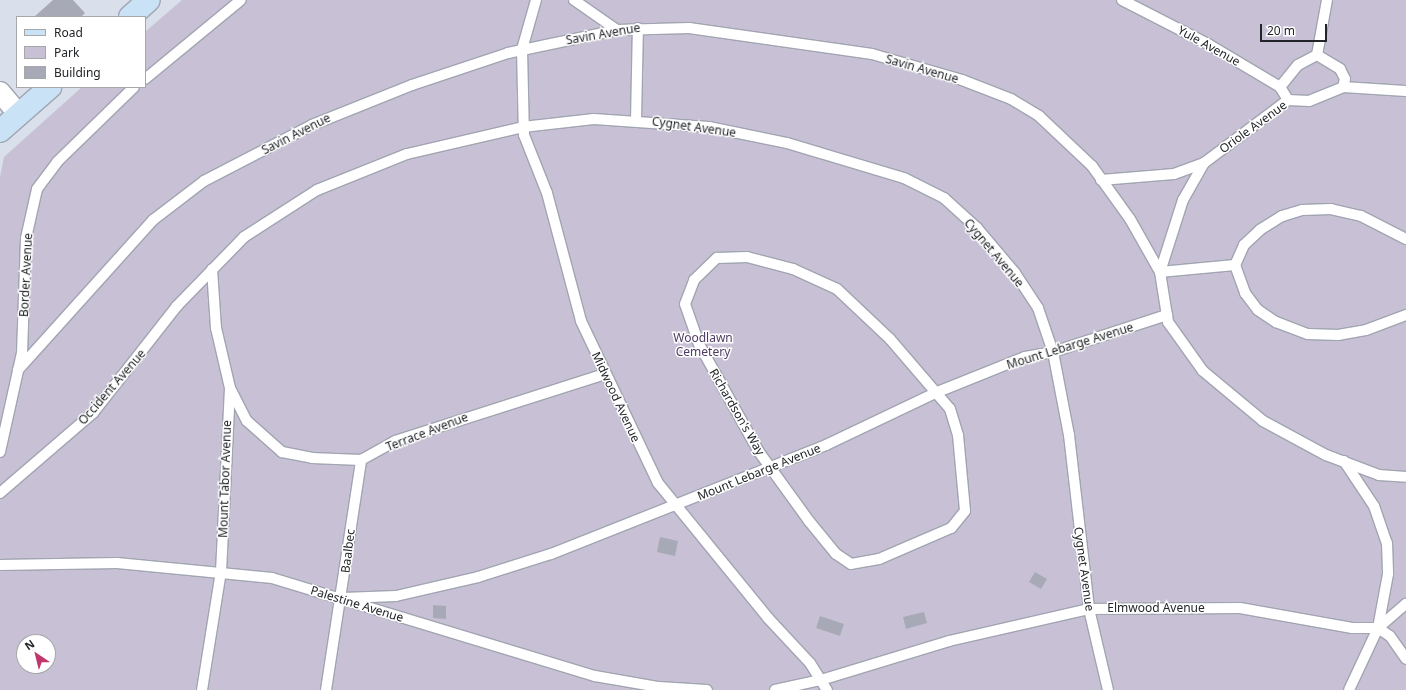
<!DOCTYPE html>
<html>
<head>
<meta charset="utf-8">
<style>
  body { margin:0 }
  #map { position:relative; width:1406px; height:690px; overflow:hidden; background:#d9dfeb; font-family:"Noto Sans",sans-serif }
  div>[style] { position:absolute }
  .green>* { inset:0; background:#c8c0d4 }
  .building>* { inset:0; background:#a8a9b6 }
  .roads { filter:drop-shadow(1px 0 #a0a5b1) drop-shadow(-1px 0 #a0a5b1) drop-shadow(0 1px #a0a5b1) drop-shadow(0 -1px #a0a5b1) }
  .lane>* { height:10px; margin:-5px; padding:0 5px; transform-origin:5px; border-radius:5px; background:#fff }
  .street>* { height:20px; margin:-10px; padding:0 10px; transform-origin:10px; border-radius:10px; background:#fff }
  .secondary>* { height:22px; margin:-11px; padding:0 11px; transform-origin:11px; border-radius:11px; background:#c9e2f6 }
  span { translate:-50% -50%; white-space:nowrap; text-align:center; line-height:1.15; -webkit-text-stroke:3px #fff; paint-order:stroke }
  .street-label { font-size:12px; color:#212428 }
  .park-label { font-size:12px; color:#4e3b65 }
  .legend { position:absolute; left:16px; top:16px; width:130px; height:72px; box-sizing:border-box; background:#fff; border:1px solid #a6a7a9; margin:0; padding:5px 7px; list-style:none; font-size:12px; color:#212428 }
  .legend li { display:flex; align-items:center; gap:8px; height:20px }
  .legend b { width:20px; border:1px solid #a6a7a9 }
  .north { position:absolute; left:16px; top:634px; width:40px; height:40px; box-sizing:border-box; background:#fff; border:1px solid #a6a7a9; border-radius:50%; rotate:325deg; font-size:11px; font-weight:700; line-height:16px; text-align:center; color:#212428 }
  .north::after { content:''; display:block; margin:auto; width:14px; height:18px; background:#c2376b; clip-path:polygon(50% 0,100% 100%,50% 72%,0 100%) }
  .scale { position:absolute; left:1260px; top:24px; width:67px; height:18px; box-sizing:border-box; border:2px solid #212428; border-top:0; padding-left:5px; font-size:12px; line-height:14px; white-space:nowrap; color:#212428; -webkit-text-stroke:3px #fff; paint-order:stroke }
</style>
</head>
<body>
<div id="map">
  <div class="green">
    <div style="clip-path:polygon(evenodd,182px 0,1406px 0,1406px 690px,0 690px,0 177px,4px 157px,82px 87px,145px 87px,145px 32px,182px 0,24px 642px,48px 642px,48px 666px,24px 666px,24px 642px)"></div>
  </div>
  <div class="building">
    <div style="clip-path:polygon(53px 0,73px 0,85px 13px,81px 17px,34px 17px)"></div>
    <div style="clip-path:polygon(660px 537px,678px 541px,675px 556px,657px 552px)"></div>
    <div style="clip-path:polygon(1035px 572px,1047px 579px,1041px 589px,1029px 582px)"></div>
    <div style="clip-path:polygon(433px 605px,446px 606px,446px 619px,433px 618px)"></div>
    <div style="clip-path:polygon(924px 612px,927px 623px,906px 629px,903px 617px)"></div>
    <div style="clip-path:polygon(820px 616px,844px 624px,840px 636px,816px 628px)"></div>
  </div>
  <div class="roads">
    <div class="lane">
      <div style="left:536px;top:0;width:51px;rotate:105.9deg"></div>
      <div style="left:522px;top:49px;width:86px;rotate:88.7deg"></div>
      <div style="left:524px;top:135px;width:62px;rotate:68.4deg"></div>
      <div style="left:547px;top:193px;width:132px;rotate:75.1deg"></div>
      <div style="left:581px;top:321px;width:179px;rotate:64.6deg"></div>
      <div style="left:658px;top:483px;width:174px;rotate:50.8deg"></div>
      <div style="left:768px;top:618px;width:62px;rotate:47deg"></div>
      <div style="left:810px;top:663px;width:32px;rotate:58deg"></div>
      <div style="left:574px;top:0;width:52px;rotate:34.9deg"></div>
      <div style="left:1122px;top:0;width:97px;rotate:27.1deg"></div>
      <div style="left:1208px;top:44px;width:84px;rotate:30.8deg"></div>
      <div style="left:1280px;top:87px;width:15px;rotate:58deg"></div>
      <div style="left:1317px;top:55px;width:56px;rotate:-79.7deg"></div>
      <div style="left:1317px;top:55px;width:27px;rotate:31deg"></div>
      <div style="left:1340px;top:69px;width:11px;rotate:63deg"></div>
      <div style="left:1345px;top:79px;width:8px;rotate:104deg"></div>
      <div style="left:145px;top:79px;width:124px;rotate:-39.5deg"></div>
      <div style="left:1280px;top:87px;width:28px;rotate:-51deg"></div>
      <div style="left:1298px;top:65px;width:21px;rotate:-28deg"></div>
      <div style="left:636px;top:120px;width:92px;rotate:-88.8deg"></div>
      <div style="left:1101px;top:180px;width:73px;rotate:-4.7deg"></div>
      <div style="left:1174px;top:174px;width:32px;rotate:-20deg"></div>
      <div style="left:1204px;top:163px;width:105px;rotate:-36.9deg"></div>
      <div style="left:1288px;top:100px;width:21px;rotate:3deg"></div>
      <div style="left:1309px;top:101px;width:37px;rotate:-22deg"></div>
      <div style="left:1343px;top:87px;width:63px;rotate:3.6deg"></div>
      <div style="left:1406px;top:239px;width:51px;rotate:-152.9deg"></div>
      <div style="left:1361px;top:216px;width:31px;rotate:-167deg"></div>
      <div style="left:1331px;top:209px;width:29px;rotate:178deg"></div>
      <div style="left:1302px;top:210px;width:21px;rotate:163deg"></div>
      <div style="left:1282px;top:216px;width:26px;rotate:148deg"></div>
      <div style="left:1260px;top:230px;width:22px;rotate:137deg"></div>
      <div style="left:1244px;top:245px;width:22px;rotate:114deg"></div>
      <div style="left:1235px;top:265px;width:30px;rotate:70deg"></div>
      <div style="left:1245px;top:293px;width:21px;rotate:53deg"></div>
      <div style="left:1258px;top:310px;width:22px;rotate:34deg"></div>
      <div style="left:1276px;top:322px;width:34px;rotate:21deg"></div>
      <div style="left:1308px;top:334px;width:30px;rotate:2deg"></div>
      <div style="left:1338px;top:335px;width:28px;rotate:-10deg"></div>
      <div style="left:1366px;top:330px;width:43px;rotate:-20.6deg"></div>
      <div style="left:747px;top:257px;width:48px;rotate:14.6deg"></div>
      <div style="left:793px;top:269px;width:48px;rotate:24.4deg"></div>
      <div style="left:837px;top:289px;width:73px;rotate:43.3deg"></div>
      <div style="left:890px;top:339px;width:92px;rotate:49.4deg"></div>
      <div style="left:950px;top:409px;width:27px;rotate:73deg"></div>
      <div style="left:958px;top:435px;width:76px;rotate:84.7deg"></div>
      <div style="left:965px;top:511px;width:22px;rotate:129deg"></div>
      <div style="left:951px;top:528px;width:78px;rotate:156.7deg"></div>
      <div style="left:879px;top:559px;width:28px;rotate:170deg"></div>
      <div style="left:851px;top:564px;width:18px;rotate:-146deg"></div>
      <div style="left:836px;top:554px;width:43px;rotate:-129.3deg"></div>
      <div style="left:809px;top:521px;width:85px;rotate:-125.9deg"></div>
      <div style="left:759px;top:452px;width:124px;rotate:-119.1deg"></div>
      <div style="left:699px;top:344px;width:42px;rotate:-109.3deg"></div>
      <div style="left:685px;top:304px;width:26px;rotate:-69deg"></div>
      <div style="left:694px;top:280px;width:32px;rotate:-44deg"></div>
      <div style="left:717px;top:258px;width:30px;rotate:-2deg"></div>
      <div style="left:1160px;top:272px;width:76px;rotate:-72.3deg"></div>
      <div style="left:1183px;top:200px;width:43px;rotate:-60.4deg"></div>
      <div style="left:1160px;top:272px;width:75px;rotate:-5.3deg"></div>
      <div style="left:18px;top:370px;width:202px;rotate:-48deg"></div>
      <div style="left:153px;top:220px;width:64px;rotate:-37.4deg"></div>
      <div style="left:204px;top:181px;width:122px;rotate:-27.4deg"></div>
      <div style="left:312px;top:125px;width:108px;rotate:-21.8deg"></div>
      <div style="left:412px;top:85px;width:101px;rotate:-18.4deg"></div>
      <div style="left:508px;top:53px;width:111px;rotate:-11.9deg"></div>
      <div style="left:617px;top:30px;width:72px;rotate:-1.6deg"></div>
      <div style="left:689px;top:28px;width:185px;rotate:8.1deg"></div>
      <div style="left:872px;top:54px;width:94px;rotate:16.1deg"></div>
      <div style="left:962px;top:80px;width:53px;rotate:21.2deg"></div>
      <div style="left:1011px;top:99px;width:33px;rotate:31deg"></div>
      <div style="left:1039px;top:116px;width:73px;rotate:43.3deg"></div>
      <div style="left:1092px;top:166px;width:65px;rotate:54.4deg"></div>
      <div style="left:1130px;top:219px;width:61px;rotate:60.5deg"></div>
      <div style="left:1160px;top:272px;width:51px;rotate:80.9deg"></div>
      <div style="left:1168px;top:322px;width:60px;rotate:54.5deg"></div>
      <div style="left:1203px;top:371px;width:78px;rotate:39.8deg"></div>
      <div style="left:1263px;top:421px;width:72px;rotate:28.4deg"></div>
      <div style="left:1326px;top:455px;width:57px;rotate:20.7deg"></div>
      <div style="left:1379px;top:475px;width:27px;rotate:4deg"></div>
      <div style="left:230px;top:388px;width:37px;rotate:63deg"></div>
      <div style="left:247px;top:421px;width:47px;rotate:41.5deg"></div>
      <div style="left:282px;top:452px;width:31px;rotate:11deg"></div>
      <div style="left:312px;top:458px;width:49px;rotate:2.3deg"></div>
      <div style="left:361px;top:460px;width:39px;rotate:-29deg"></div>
      <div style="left:395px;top:441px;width:220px;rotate:-17.7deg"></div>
      <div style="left:0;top:452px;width:101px;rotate:-77.5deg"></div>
      <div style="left:22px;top:353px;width:115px;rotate:-88deg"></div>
      <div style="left:26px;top:238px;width:50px;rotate:-77.3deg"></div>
      <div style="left:37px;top:189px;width:34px;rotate:-53deg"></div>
      <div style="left:57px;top:162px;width:107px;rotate:-44.2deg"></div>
      <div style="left:1344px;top:461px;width:54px;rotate:56.3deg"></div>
      <div style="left:1374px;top:506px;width:39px;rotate:71deg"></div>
      <div style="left:1387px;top:543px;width:31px;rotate:88deg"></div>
      <div style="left:1388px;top:574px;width:55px;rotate:100.5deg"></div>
      <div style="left:1378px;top:628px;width:68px;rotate:115.1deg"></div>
      <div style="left:0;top:493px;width:123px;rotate:-40.7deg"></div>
      <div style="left:93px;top:413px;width:135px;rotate:-51.9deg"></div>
      <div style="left:176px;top:307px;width:98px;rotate:-45.8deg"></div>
      <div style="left:244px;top:237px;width:87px;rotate:-32.8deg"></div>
      <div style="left:317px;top:190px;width:97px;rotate:-21.8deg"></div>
      <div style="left:407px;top:154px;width:119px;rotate:-13.1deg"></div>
      <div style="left:523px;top:127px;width:71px;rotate:-6.4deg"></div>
      <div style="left:594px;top:119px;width:115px;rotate:4deg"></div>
      <div style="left:709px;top:127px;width:80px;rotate:11.6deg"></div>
      <div style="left:787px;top:143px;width:122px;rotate:16.7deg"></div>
      <div style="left:904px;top:178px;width:45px;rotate:26.6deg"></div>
      <div style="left:944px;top:198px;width:45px;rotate:42.3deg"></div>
      <div style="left:977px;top:228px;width:59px;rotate:49.8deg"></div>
      <div style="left:1015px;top:273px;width:42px;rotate:56.7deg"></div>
      <div style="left:1038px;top:308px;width:46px;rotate:71.2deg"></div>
      <div style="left:1053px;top:352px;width:85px;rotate:79.1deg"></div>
      <div style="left:1069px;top:435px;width:175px;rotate:83.4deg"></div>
      <div style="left:1089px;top:609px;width:83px;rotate:76.8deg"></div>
      <div style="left:0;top:565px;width:117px;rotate:-1deg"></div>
      <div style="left:117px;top:563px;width:156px;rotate:5.5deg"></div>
      <div style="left:272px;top:578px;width:338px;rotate:16.9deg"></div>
      <div style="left:595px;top:676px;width:65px;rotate:9.8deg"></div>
      <div style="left:659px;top:687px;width:48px;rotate:3.6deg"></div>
      <div style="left:343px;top:598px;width:53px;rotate:-2.2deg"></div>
      <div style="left:396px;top:596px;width:84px;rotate:-13deg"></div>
      <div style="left:478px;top:577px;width:77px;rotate:-17.5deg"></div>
      <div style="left:551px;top:554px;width:296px;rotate:-21.6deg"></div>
      <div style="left:826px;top:445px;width:121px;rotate:-25.5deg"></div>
      <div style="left:935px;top:393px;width:97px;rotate:-21.8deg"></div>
      <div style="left:1025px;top:357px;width:28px;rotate:-10deg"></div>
      <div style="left:1053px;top:352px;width:120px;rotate:-18deg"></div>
      <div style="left:1378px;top:628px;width:14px;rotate:34deg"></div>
      <div style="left:1390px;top:636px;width:28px;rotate:55deg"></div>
      <div style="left:1378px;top:628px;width:37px;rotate:-41deg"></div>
      <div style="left:202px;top:690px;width:120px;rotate:-80.9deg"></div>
      <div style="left:221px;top:572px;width:184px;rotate:-87.2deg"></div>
      <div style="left:230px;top:388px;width:62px;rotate:-103.1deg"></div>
      <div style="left:216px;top:328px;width:59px;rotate:-93.9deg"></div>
      <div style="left:326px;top:690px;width:233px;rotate:-81.3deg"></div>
      <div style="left:775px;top:690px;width:47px;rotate:-12.3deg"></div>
      <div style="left:821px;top:680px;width:134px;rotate:-16.9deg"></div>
      <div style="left:949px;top:641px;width:144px;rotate:-12.9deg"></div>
      <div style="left:1089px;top:609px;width:151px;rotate:-0.4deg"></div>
      <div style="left:1240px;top:608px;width:114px;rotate:10.1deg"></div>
      <div style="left:1352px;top:628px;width:26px"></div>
    </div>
    <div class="street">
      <div style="left:0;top:92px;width:30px;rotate:50deg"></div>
    </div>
    <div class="secondary">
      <div style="left:130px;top:17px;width:25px;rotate:-42deg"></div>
      <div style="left:0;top:131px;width:67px;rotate:-41.3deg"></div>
    </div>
  </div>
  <div class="street-label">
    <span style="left:603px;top:34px;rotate:-10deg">Savin Avenue</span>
    <span style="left:1209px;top:46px;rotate:29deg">Yule Avenue</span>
    <span style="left:922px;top:69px;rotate:16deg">Savin Avenue</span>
    <span style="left:694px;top:127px;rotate:8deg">Cygnet Avenue</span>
    <span style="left:1253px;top:127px;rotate:-36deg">Oriole Avenue</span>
    <span style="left:296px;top:134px;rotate:-27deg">Savin Avenue</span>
    <span style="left:994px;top:253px;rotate:50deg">Cygnet Avenue</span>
    <span style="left:26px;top:275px;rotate:-87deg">Border Avenue</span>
    <span style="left:1070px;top:346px;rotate:-17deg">Mount Lebarge Avenue</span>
    <span style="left:112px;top:387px;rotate:-49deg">Occident Avenue</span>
    <span style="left:616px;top:397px;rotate:65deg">Midwood Avenue</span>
    <span style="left:737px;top:412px;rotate:60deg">Richardson's Way</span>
    <span style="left:427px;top:432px;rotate:-21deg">Terrace Avenue</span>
    <span style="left:759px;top:472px;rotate:-22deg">Mount Lebarge Avenue</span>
    <span style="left:225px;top:479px;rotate:-88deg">Mount Tabor Avenue</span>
    <span style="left:348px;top:551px;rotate:-83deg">Baalbec</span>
    <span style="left:1084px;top:569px;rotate:82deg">Cygnet Avenue</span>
    <span style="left:357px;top:604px;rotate:17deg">Palestine Avenue</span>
    <span style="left:1156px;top:608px">Elmwood Avenue</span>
  </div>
  <div class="park-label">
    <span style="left:703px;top:345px">Woodlawn<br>Cemetery</span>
  </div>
  <ul class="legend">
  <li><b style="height:5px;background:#c9e2f6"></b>Road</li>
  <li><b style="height:11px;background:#c8c0d4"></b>Park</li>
  <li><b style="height:11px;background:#a8a9b6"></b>Building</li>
  </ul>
  <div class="north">N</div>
  <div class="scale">20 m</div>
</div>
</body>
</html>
